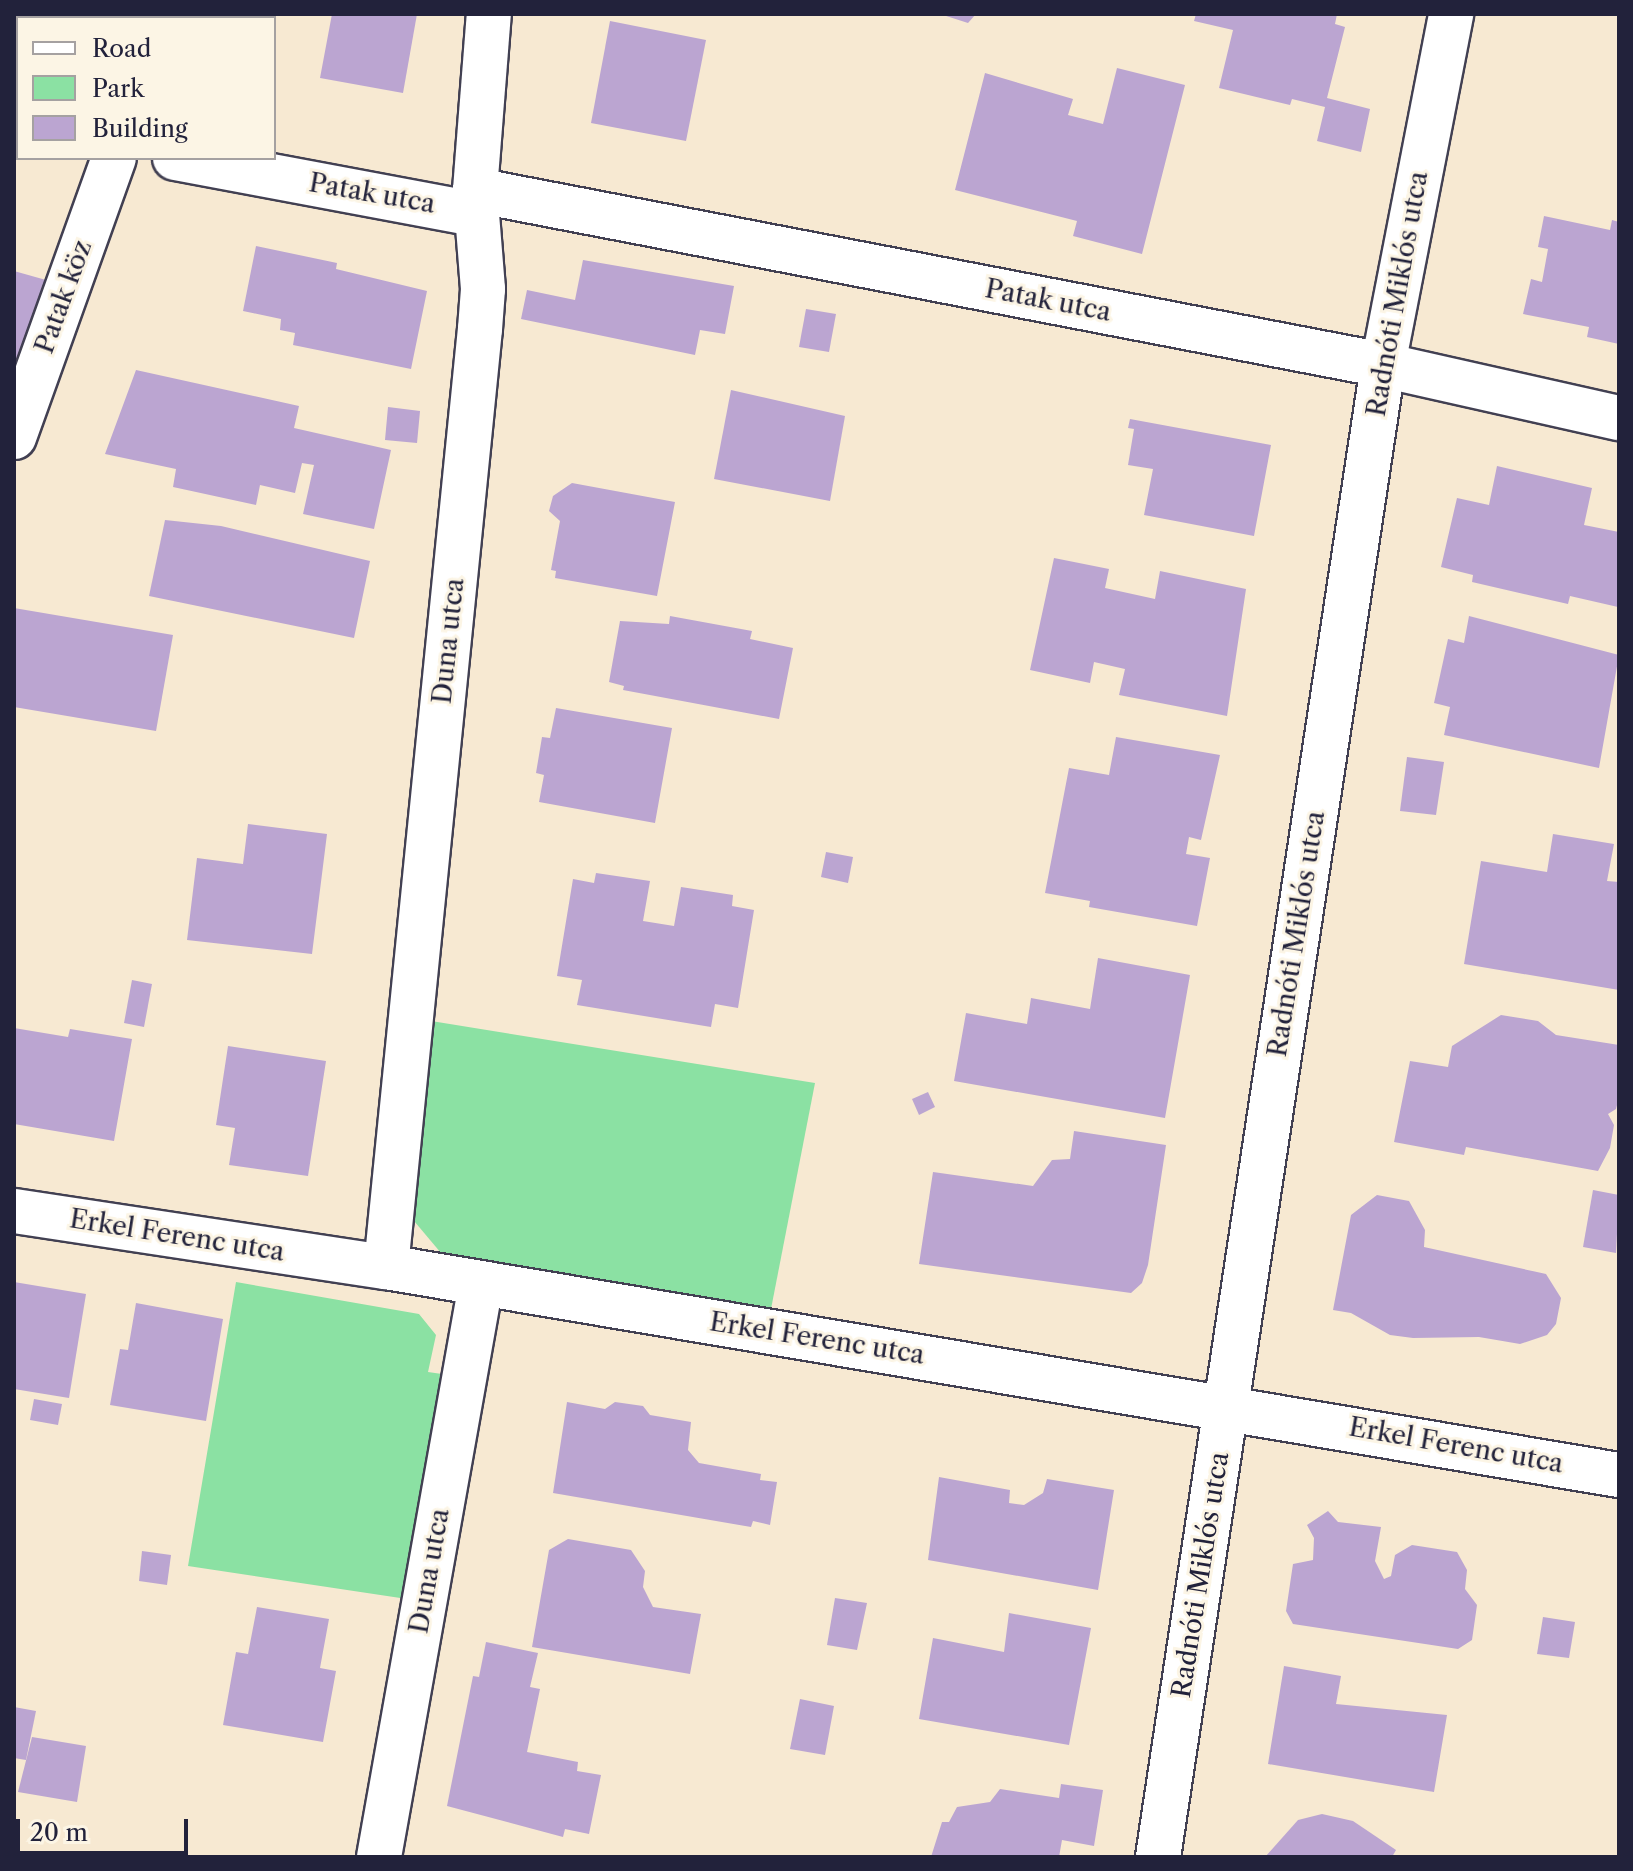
<!DOCTYPE html>
<html>
<head>
<meta charset="utf-8">
<style>
  body { margin:0 }
  #map { position:relative; width:1633px; height:1871px; overflow:hidden; background:#f7e9d2; font-family:"Libre Caslon Text",serif }
  div>[style] { position:absolute }
  .green>* { inset:0; background:#8be1a3 }
  .building>* { inset:0; background:#bba5d1 }
  .roads { filter:drop-shadow(2px 0 #424052) drop-shadow(-2px 0 #424052) drop-shadow(0 2px #424052) drop-shadow(0 -2px #424052) }
  .street>* { height:44px; margin:-22px; padding:0 22px; transform-origin:22px; border-radius:22px; background:#fff }
  span { translate:-50% -50%; white-space:nowrap; text-align:center; line-height:1.15; -webkit-text-stroke:6px #fcf5e5; paint-order:stroke }
  .street-label { font-size:26px; color:#22223b }
  .frame { position:absolute; inset:0; border:16px solid #22223b; pointer-events:none }
  .legend { position:absolute; left:16px; top:16px; width:260px; height:144px; box-sizing:border-box; background:#fcf5e5; border:2px solid #a5a1a1; margin:0; padding:10px 14px; list-style:none; font-size:24px; color:#22223b }
  .legend li { display:flex; align-items:center; gap:16px; height:40px }
  .legend b { width:40px; border:2px solid #a5a1a1 }
  .scale { position:absolute; left:16px; top:1819px; width:172px; height:36px; box-sizing:border-box; border:4px solid #22223b; border-top:0; padding-left:10px; font-size:24px; line-height:28px; white-space:nowrap; color:#22223b; -webkit-text-stroke:6px #fcf5e5; paint-order:stroke }
</style>
</head>
<body>
<div id="map">
  <div class="green">
    <div style="clip-path:polygon(425px 1020px,815px 1083px,771px 1309px,456px 1263px,441px 1253px,409px 1215px)"></div>
    <div style="clip-path:polygon(236px 1282px,419px 1314px,436px 1335px,428px 1372px,442px 1374px,407px 1599px,188px 1566px)"></div>
  </div>
  <div class="building">
    <div style="clip-path:polygon(332px 14px,417px 14px,403px 93px,320px 78px)"></div>
    <div style="clip-path:polygon(940px 14px,976px 14px,968px 23px)"></div>
    <div style="clip-path:polygon(1196px 14px,1337px 14px,1335px 24px,1345px 27px,1327px 98px,1370px 109px,1361px 152px,1317px 141px,1325px 107px,1292px 99px,1290px 105px,1219px 88px,1233px 30px,1194px 21px)"></div>
    <div style="clip-path:polygon(610px 21px,706px 40px,686px 141px,591px 123px)"></div>
    <div style="clip-path:polygon(1117px 68px,1185px 85px,1142px 254px,1073px 236px,1077px 221px,955px 190px,985px 73px,1073px 99px,1068px 115px,1103px 124px)"></div>
    <div style="clip-path:polygon(1544px 216px,1610px 230px,1612px 220px,1619px 222px,1619px 344px,1587px 337px,1589px 327px,1523px 314px,1531px 279px,1542px 282px,1548px 249px,1538px 247px)"></div>
    <div style="clip-path:polygon(256px 246px,337px 263px,336px 269px,427px 291px,411px 369px,293px 345px,295px 333px,280px 330px,281px 319px,243px 311px)"></div>
    <div style="clip-path:polygon(583px 260px,734px 286px,725px 334px,700px 330px,695px 355px,521px 319px,527px 290px,575px 300px)"></div>
    <div style="clip-path:polygon(14px 271px,46px 280px,15px 365px,14px 365px)"></div>
    <div style="clip-path:polygon(806px 309px,836px 314px,829px 352px,799px 347px)"></div>
    <div style="clip-path:polygon(136px 370px,299px 406px,294px 428px,391px 450px,374px 529px,303px 514px,314px 465px,302px 463px,295px 493px,260px 485px,256px 505px,173px 487px,176px 469px,105px 454px)"></div>
    <div style="clip-path:polygon(731px 390px,845px 416px,830px 501px,714px 479px)"></div>
    <div style="clip-path:polygon(388px 407px,420px 411px,417px 443px,385px 440px)"></div>
    <div style="clip-path:polygon(1130px 419px,1271px 445px,1254px 536px,1144px 515px,1153px 469px,1128px 465px,1134px 429px,1128px 428px)"></div>
    <div style="clip-path:polygon(1497px 466px,1592px 488px,1584px 525px,1619px 532px,1618px 607px,1570px 596px,1568px 604px,1472px 582px,1473px 575px,1441px 567px,1457px 498px,1489px 505px)"></div>
    <div style="clip-path:polygon(572px 483px,675px 502px,657px 596px,555px 578px,556px 571px,551px 570px,560px 521px,549px 511px,553px 496px)"></div>
    <div style="clip-path:polygon(165px 520px,221px 526px,370px 561px,354px 638px,149px 596px)"></div>
    <div style="clip-path:polygon(1054px 558px,1109px 569px,1105px 588px,1155px 599px,1160px 571px,1246px 589px,1227px 716px,1119px 695px,1125px 669px,1094px 662px,1090px 683px,1030px 670px)"></div>
    <div style="clip-path:polygon(14px 608px,173px 635px,156px 731px,14px 707px)"></div>
    <div style="clip-path:polygon(670px 616px,752px 631px,750px 639px,793px 648px,779px 719px,623px 690px,624px 686px,609px 682px,620px 621px,669px 624px)"></div>
    <div style="clip-path:polygon(1469px 616px,1619px 655px,1599px 768px,1444px 735px,1450px 707px,1434px 703px,1448px 639px,1464px 643px)"></div>
    <div style="clip-path:polygon(556px 708px,672px 728px,655px 823px,539px 802px,544px 775px,536px 773px,542px 737px,550px 738px)"></div>
    <div style="clip-path:polygon(1116px 737px,1220px 755px,1201px 840px,1189px 837px,1186px 854px,1210px 858px,1197px 926px,1089px 907px,1090px 901px,1045px 893px,1069px 768px,1109px 775px)"></div>
    <div style="clip-path:polygon(1407px 757px,1444px 762px,1436px 815px,1400px 811px)"></div>
    <div style="clip-path:polygon(248px 824px,327px 834px,312px 954px,187px 940px,197px 858px,243px 864px)"></div>
    <div style="clip-path:polygon(1553px 834px,1614px 844px,1607px 881px,1619px 882px,1619px 990px,1464px 964px,1481px 861px,1547px 872px)"></div>
    <div style="clip-path:polygon(826px 852px,853px 857px,848px 883px,821px 877px)"></div>
    <div style="clip-path:polygon(596px 873px,650px 881px,643px 921px,674px 926px,681px 887px,733px 895px,732px 906px,754px 910px,738px 1008px,715px 1004px,711px 1027px,577px 1005px,582px 980px,557px 976px,573px 879px,594px 883px)"></div>
    <div style="clip-path:polygon(1098px 958px,1190px 975px,1165px 1118px,954px 1081px,966px 1013px,1027px 1024px,1031px 998px,1090px 1009px)"></div>
    <div style="clip-path:polygon(132px 980px,152px 984px,144px 1027px,124px 1023px)"></div>
    <div style="clip-path:polygon(1501px 1015px,1538px 1021px,1556px 1035px,1619px 1045px,1619px 1097px,1616px 1109px,1608px 1114px,1614px 1125px,1610px 1148px,1598px 1171px,1466px 1147px,1464px 1155px,1394px 1142px,1410px 1061px,1448px 1067px,1452px 1046px)"></div>
    <div style="clip-path:polygon(14px 1028px,68px 1037px,70px 1029px,132px 1039px,114px 1141px,14px 1124px)"></div>
    <div style="clip-path:polygon(228px 1046px,326px 1061px,308px 1176px,229px 1165px,235px 1128px,216px 1125px)"></div>
    <div style="clip-path:polygon(928px 1092px,935px 1107px,919px 1115px,912px 1099px)"></div>
    <div style="clip-path:polygon(1074px 1131px,1166px 1145px,1148px 1265px,1142px 1283px,1131px 1293px,919px 1264px,933px 1172px,1033px 1186px,1052px 1160px,1070px 1159px)"></div>
    <div style="clip-path:polygon(1593px 1190px,1619px 1195px,1616px 1253px,1583px 1247px)"></div>
    <div style="clip-path:polygon(1377px 1195px,1409px 1201px,1425px 1230px,1424px 1247px,1546px 1274px,1561px 1298px,1556px 1324px,1547px 1335px,1520px 1344px,1479px 1337px,1413px 1338px,1390px 1335px,1351px 1313px,1333px 1310px,1351px 1215px)"></div>
    <div style="clip-path:polygon(14px 1282px,86px 1294px,69px 1398px,14px 1389px)"></div>
    <div style="clip-path:polygon(136px 1303px,223px 1319px,206px 1421px,110px 1405px,120px 1349px,128px 1350px)"></div>
    <div style="clip-path:polygon(34px 1399px,62px 1404px,58px 1425px,30px 1420px)"></div>
    <div style="clip-path:polygon(567px 1402px,605px 1409px,615px 1402px,643px 1406px,650px 1415px,691px 1422px,688px 1450px,699px 1463px,761px 1474px,760px 1480px,777px 1482px,770px 1525px,753px 1521px,751px 1527px,553px 1493px)"></div>
    <div style="clip-path:polygon(939px 1477px,1010px 1490px,1009px 1503px,1024px 1505px,1043px 1493px,1047px 1479px,1114px 1490px,1098px 1590px,928px 1560px)"></div>
    <div style="clip-path:polygon(1328px 1511px,1338px 1522px,1381px 1527px,1375px 1561px,1384px 1579px,1391px 1576px,1395px 1555px,1412px 1545px,1457px 1552px,1467px 1570px,1465px 1589px,1477px 1605px,1472px 1640px,1458px 1649px,1293px 1624px,1286px 1611px,1293px 1564px,1313px 1560px,1314px 1538px,1307px 1525px)"></div>
    <div style="clip-path:polygon(568px 1539px,631px 1550px,645px 1571px,643px 1587px,653px 1607px,701px 1614px,690px 1674px,532px 1647px,549px 1550px)"></div>
    <div style="clip-path:polygon(142px 1551px,171px 1555px,167px 1585px,139px 1581px)"></div>
    <div style="clip-path:polygon(835px 1598px,867px 1603px,857px 1650px,827px 1645px)"></div>
    <div style="clip-path:polygon(257px 1607px,329px 1619px,320px 1668px,336px 1671px,323px 1742px,223px 1725px,236px 1652px,248px 1654px)"></div>
    <div style="clip-path:polygon(1009px 1613px,1091px 1628px,1069px 1745px,919px 1719px,933px 1638px,1004px 1652px)"></div>
    <div style="clip-path:polygon(1543px 1617px,1575px 1622px,1569px 1658px,1537px 1654px)"></div>
    <div style="clip-path:polygon(486px 1642px,538px 1653px,530px 1687px,540px 1689px,527px 1752px,578px 1762px,577px 1771px,601px 1775px,589px 1834px,565px 1829px,563px 1837px,447px 1806px,473px 1676px,479px 1677px)"></div>
    <div style="clip-path:polygon(1284px 1666px,1341px 1676px,1336px 1704px,1447px 1715px,1434px 1792px,1268px 1764px)"></div>
    <div style="clip-path:polygon(800px 1699px,834px 1706px,825px 1755px,790px 1749px)"></div>
    <div style="clip-path:polygon(14px 1707px,36px 1711px,26px 1760px,14px 1758px)"></div>
    <div style="clip-path:polygon(32px 1737px,86px 1746px,77px 1802px,18px 1792px)"></div>
    <div style="clip-path:polygon(1061px 1784px,1103px 1790px,1094px 1846px,1062px 1840px,1059px 1857px,931px 1857px,942px 1822px,949px 1822px,957px 1807px,990px 1802px,1000px 1789px,1059px 1798px)"></div>
    <div style="clip-path:polygon(1322px 1814px,1353px 1821px,1396px 1850px,1392px 1857px,1265px 1857px,1298px 1820px)"></div>
  </div>
  <div class="roads">
    <div class="street">
      <div style="left:14px;top:127px;width:4px;rotate:14deg"></div>
      <div style="left:175px;top:158px;width:305px;rotate:10.6deg"></div>
      <div style="left:475px;top:190px;width:925px;rotate:10.91deg"></div>
      <div style="left:1383px;top:365px;width:242px;rotate:12.7deg"></div>
      <div style="left:14px;top:437px;width:296px;rotate:-70.3deg"></div>
      <div style="left:14px;top:1211px;width:376px;rotate:8.6deg"></div>
      <div style="left:386px;top:1267px;width:1250px;rotate:9.58deg"></div>
      <div style="left:386px;top:1267px;width:943px;rotate:-84.28deg"></div>
      <div style="left:480px;top:329px;width:40px;rotate:-85.7deg"></div>
      <div style="left:483px;top:289px;width:99px;rotate:-94.6deg"></div>
      <div style="left:475px;top:190px;width:177px;rotate:-85.5deg"></div>
      <div style="left:379px;top:1857px;width:582px;rotate:-79.91deg"></div>
      <div style="left:1158px;top:1857px;width:1509px;rotate:-81.42deg"></div>
      <div style="left:1383px;top:365px;width:358px;rotate:-79deg"></div>
    </div>
  </div>
  <div class="street-label">
    <span style="left:372px;top:194px;rotate:10deg">Patak utca</span>
    <span style="left:1398px;top:294px;rotate:-80deg">Radnóti Miklós utca</span>
    <span style="left:64px;top:297px;rotate:-70deg">Patak köz</span>
    <span style="left:1048px;top:301px;rotate:11deg">Patak utca</span>
    <span style="left:449px;top:641px;rotate:-84deg">Duna utca</span>
    <span style="left:1297px;top:934px;rotate:-81deg">Radnóti Miklós utca</span>
    <span style="left:177px;top:1236px;rotate:9deg">Erkel Ferenc utca</span>
    <span style="left:817px;top:1339px;rotate:9deg">Erkel Ferenc utca</span>
    <span style="left:1456px;top:1446px;rotate:10deg">Erkel Ferenc utca</span>
    <span style="left:430px;top:1571px;rotate:-80deg">Duna utca</span>
    <span style="left:1201px;top:1575px;rotate:-81deg">Radnóti Miklós utca</span>
  </div>
  <div class="frame"></div>
  <ul class="legend">
  <li><b style="height:10px;background:#fff"></b>Road</li>
  <li><b style="height:22px;background:#8be1a3"></b>Park</li>
  <li><b style="height:22px;background:#bba5d1"></b>Building</li>
  </ul>
  <div class="scale">20 m</div>
</div>
</body>
</html>
